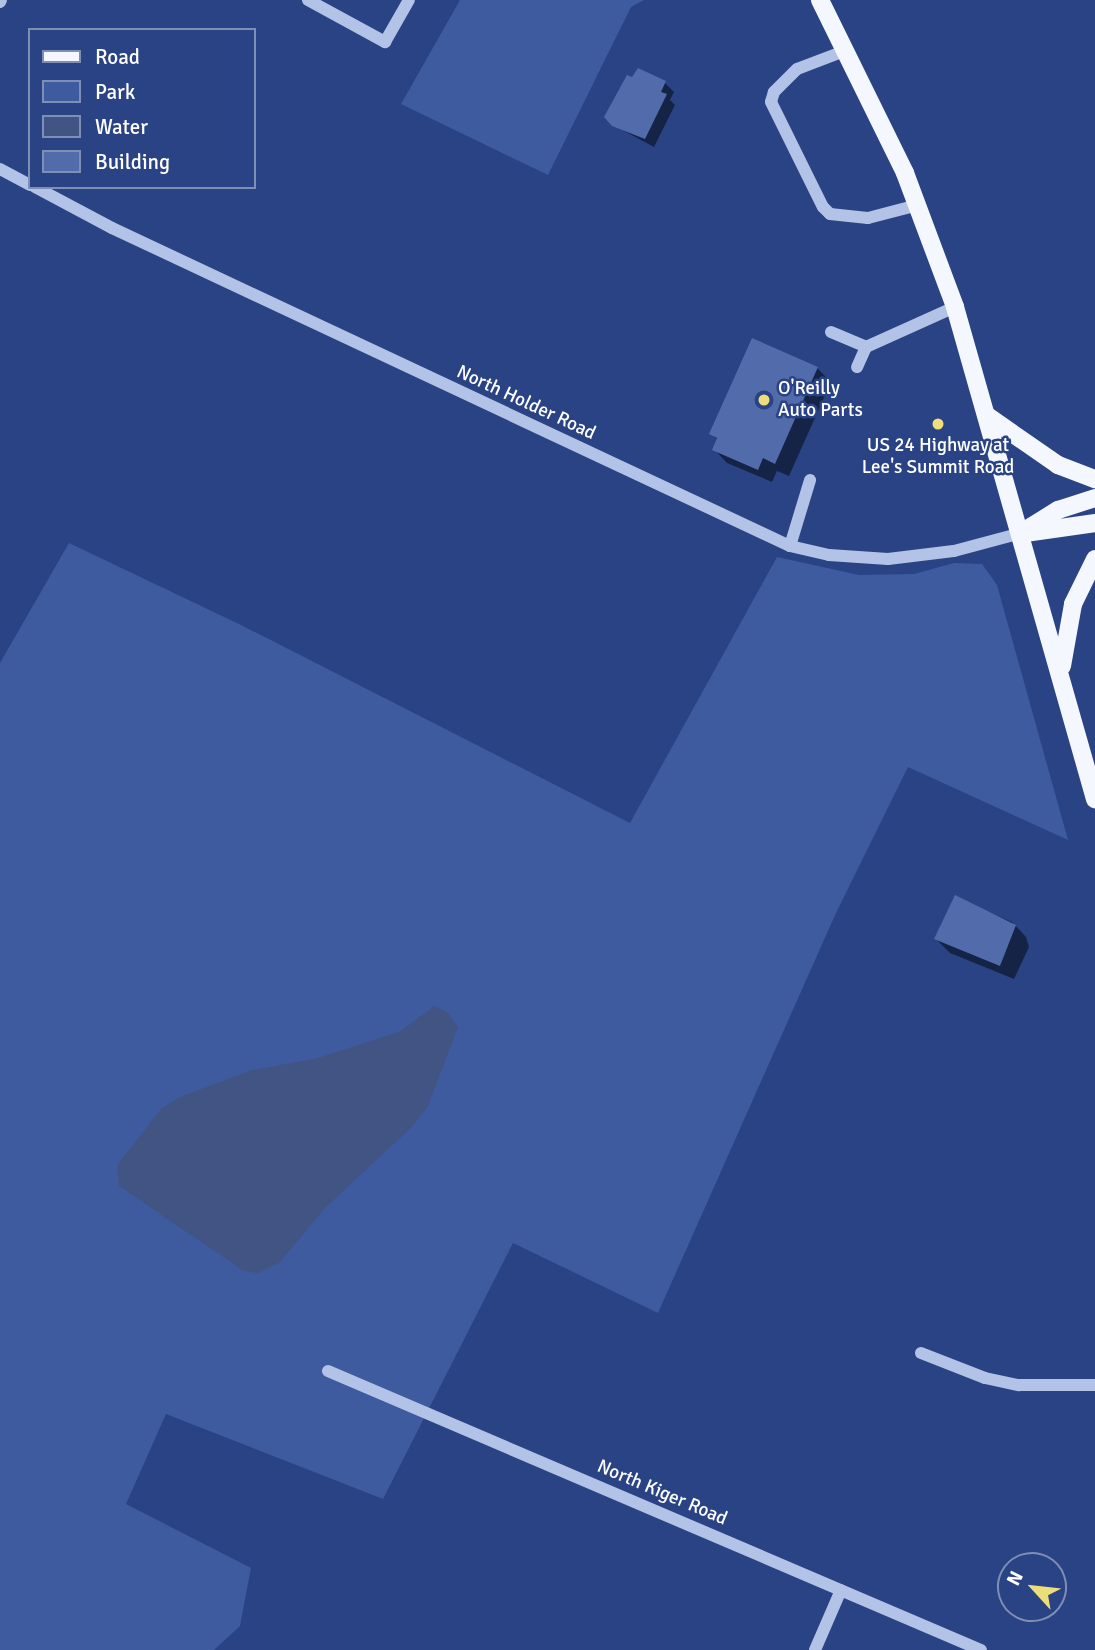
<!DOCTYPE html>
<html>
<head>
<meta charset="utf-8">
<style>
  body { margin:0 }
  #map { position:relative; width:1095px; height:1650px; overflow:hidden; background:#294384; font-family:Signika,sans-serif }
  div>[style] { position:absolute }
  .green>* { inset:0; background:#3e5ba0 }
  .water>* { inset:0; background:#415483 }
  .shadow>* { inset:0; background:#0007 }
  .building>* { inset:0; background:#526cab }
  .minor>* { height:12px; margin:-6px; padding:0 6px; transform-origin:6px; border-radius:6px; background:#b3c3e7 }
  .major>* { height:18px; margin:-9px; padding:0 9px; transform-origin:9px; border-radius:9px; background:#f5f7fe }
  .dots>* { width:19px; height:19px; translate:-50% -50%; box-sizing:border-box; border:4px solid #294384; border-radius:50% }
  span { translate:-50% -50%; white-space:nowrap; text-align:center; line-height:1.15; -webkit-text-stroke:5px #294384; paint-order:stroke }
  .poi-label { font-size:19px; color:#fff }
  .left { translate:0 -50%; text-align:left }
  .street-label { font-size:19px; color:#fff }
  .legend { position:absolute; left:28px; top:28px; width:228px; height:161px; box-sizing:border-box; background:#294384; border:2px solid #7f8eb5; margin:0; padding:9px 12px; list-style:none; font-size:21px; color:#fff }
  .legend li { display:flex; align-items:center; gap:14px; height:35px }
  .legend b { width:35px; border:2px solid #7f8eb5 }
  .north { position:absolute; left:997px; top:1552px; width:70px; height:70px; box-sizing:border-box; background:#294384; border:2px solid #7f8eb5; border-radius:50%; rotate:297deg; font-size:19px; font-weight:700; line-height:28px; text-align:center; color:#fff }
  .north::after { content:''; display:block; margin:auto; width:24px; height:32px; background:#eedd7b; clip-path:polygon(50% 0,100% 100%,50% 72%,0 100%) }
</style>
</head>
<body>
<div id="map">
  <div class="green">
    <div style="clip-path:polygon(460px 0,644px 0,631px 7px,548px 175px,401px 104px)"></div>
    <div style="clip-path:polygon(69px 543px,241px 625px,630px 823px,777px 557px,859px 575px,914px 574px,954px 563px,982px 564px,997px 585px,1068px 840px,908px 767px,836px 913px,658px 1313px,513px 1243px,383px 1499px,166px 1414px,126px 1504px,251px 1568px,240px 1626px,214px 1650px,0 1650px,0 663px)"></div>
  </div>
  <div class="water">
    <div style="clip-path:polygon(434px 1006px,447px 1012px,458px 1027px,428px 1106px,412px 1127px,326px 1207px,279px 1263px,258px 1273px,244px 1271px,119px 1186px,117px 1167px,121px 1160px,161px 1109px,180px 1097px,252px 1070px,318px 1058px,401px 1031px)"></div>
  </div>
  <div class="shadow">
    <div style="clip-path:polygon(665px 83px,674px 92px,670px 100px,675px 105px,654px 147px,615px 126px)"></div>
    <div style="clip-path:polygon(817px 368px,831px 382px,789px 476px,777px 471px,772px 482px,727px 463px,714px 449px,718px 440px,711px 434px)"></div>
    <div style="clip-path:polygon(956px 898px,1012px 922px,1026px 937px,1029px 947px,1014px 979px,950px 953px,936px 939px)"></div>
  </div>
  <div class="building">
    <div style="clip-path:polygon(638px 68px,666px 81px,661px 92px,667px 94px,645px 139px,612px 126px,604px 117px,627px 75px,632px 77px)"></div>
    <div style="clip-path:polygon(752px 338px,818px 367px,775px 464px,763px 458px,758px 470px,712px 450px,717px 438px,709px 434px)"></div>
    <div style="clip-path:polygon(955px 895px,1016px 925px,1000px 966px,934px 939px)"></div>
  </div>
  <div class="minor">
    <div style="left:308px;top:0;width:88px;rotate:28.6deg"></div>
    <div style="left:385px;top:42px;width:48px;rotate:-60.3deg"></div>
    <div style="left:0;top:2px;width:2px;rotate:-63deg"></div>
    <div style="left:847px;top:50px;width:53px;rotate:159.2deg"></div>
    <div style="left:797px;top:69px;width:33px;rotate:135deg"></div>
    <div style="left:774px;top:92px;width:10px;rotate:107deg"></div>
    <div style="left:771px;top:102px;width:117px;rotate:63.7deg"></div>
    <div style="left:823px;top:207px;width:10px;rotate:45deg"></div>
    <div style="left:830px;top:214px;width:38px;rotate:6deg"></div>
    <div style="left:868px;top:218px;width:52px;rotate:-14.6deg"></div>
    <div style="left:0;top:169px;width:34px;rotate:28deg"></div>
    <div style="left:35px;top:187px;width:87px;rotate:28deg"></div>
    <div style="left:112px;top:228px;width:749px;rotate:25.13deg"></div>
    <div style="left:790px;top:546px;width:40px;rotate:13deg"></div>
    <div style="left:829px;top:555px;width:59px;rotate:3.9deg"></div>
    <div style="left:888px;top:559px;width:66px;rotate:-6.9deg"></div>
    <div style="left:954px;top:551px;width:69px;rotate:-15deg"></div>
    <div style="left:831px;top:332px;width:38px;rotate:23deg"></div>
    <div style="left:866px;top:347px;width:22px;rotate:114deg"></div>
    <div style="left:866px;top:347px;width:98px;rotate:-24.2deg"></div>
    <div style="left:790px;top:546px;width:69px;rotate:-73.1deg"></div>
    <div style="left:921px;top:1353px;width:69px;rotate:21.3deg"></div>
    <div style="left:985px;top:1378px;width:35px;rotate:12deg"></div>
    <div style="left:1019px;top:1385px;width:76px"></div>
    <div style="left:328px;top:1371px;width:710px;rotate:23.14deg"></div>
    <div style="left:815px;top:1650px;width:65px;rotate:-66.6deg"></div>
  </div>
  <div class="major">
    <div style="left:820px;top:0;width:193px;rotate:63.8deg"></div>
    <div style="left:905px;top:173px;width:143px;rotate:69.5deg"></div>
    <div style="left:955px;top:307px;width:512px;rotate:74.12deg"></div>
    <div style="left:986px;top:415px;width:88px;rotate:34.8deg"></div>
    <div style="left:1058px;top:465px;width:40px;rotate:21deg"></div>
    <div style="left:1021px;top:533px;width:44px;rotate:-31.9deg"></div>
    <div style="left:1058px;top:510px;width:39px;rotate:-18deg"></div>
    <div style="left:1025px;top:533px;width:71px;rotate:-8.1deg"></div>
    <div style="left:1062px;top:666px;width:63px;rotate:-79.9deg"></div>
    <div style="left:1073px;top:604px;width:50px;rotate:-63.9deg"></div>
  </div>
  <div class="dots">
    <div style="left:764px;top:400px;background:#eedd7b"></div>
    <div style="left:938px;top:424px;background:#eedd7b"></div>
  </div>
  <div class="poi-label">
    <span class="left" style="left:778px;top:400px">O'Reilly<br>Auto Parts</span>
    <span style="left:938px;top:457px">US 24 Highway at<br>Lee's Summit Road</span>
  </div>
  <div class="street-label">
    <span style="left:526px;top:403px;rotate:25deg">North Holder Road</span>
    <span style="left:662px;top:1493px;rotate:23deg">North Kiger Road</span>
  </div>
  <ul class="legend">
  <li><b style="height:9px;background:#f5f7fe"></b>Road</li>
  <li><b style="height:19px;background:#3e5ba0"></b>Park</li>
  <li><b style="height:19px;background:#415483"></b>Water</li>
  <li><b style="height:19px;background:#526cab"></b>Building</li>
  </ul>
  <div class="north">N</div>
</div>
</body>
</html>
